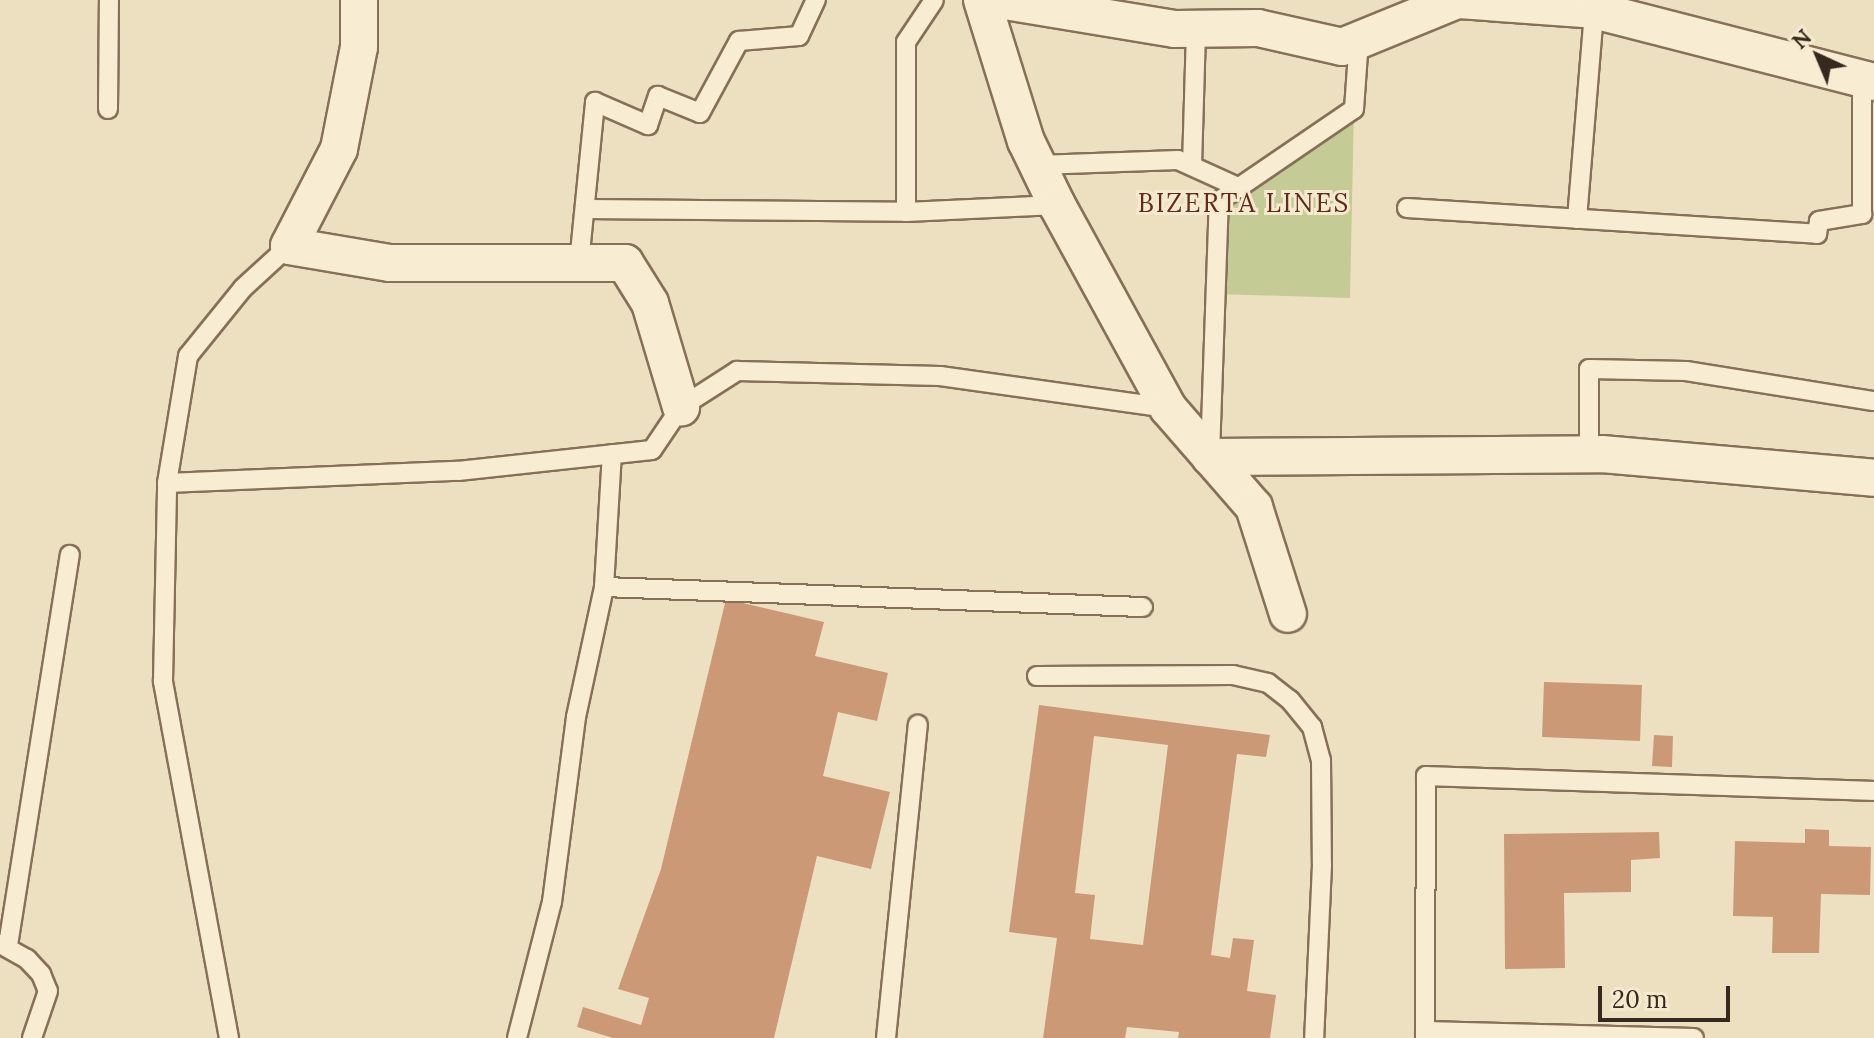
<!DOCTYPE html>
<html>
<head>
<meta charset="utf-8">
<style>
  body { margin:0 }
  #map { position:relative; width:1874px; height:1038px; overflow:hidden; background:#ede0c0; font-family:Lora,serif }
  div>[style] { position:absolute }
  .green>* { inset:0; background:#c5cb94 }
  .building>* { inset:0; background:#cc9976 }
  .roads { filter:drop-shadow(2px 0 #867058) drop-shadow(-2px 0 #867058) drop-shadow(0 2px #867058) drop-shadow(0 -2px #867058) }
  .service>* { height:18px; margin:-9px; padding:0 9px; transform-origin:9px; border-radius:9px; background:#f8edd3 }
  .minor>* { height:36px; margin:-18px; padding:0 18px; transform-origin:18px; border-radius:18px; background:#f8edd3 }
  span { translate:-50% -50%; white-space:nowrap; text-align:center; line-height:1.15; -webkit-text-stroke:6px #f5eacf; paint-order:stroke }
  .neighbourhood-label { font-size:26px; color:#622a1c; letter-spacing:2px }
  .north { position:absolute; left:1778px; top:16px; width:80px; height:80px; -webkit-text-stroke:6px #f5eacf; paint-order:stroke; rotate:316deg; font-size:22px; font-weight:700; line-height:32px; text-align:center; color:#36291d }
  .north::after { content:''; display:block; margin:auto; width:28px; height:36px; background:#36291d; clip-path:polygon(50% 0,100% 100%,50% 72%,0 100%) }
  .scale { position:absolute; left:1598px; top:986px; width:132px; height:36px; box-sizing:border-box; border:4px solid #36291d; border-top:0; padding-left:10px; font-size:24px; line-height:28px; white-space:nowrap; color:#36291d; -webkit-text-stroke:6px #f5eacf; paint-order:stroke }
</style>
</head>
<body>
<div id="map">
  <div class="green">
    <div style="clip-path:polygon(1354px 109px,1350px 298px,1216px 294px,1219px 201px)"></div>
  </div>
  <div class="building">
    <div style="clip-path:polygon(726px 599px,824px 622px,815px 656px,888px 673px,877px 721px,838px 712px,823px 776px,890px 792px,871px 869px,817px 856px,774px 1038px,613px 1038px,577px 1027px,583px 1007px,641px 1025px,649px 998px,618px 989px,661px 869px)"></div>
    <div style="clip-path:polygon(1544px 682px,1642px 685px,1640px 741px,1542px 737px)"></div>
    <div style="clip-path:polygon(evenodd,1039px 705px,1270px 735px,1266px 757px,1237px 754px,1211px 955px,1230px 958px,1233px 938px,1254px 940px,1247px 991px,1276px 995px,1270px 1038px,1178px 1038px,1179px 1032px,1127px 1027px,1125px 1038px,1043px 1038px,1057px 938px,1009px 932px,1039px 705px,1094px 736px,1168px 745px,1143px 945px,1090px 939px,1095px 895px,1075px 893px,1094px 736px)"></div>
    <div style="clip-path:polygon(1654px 735px,1673px 736px,1672px 767px,1652px 766px)"></div>
    <div style="clip-path:polygon(1805px 829px,1829px 830px,1829px 846px,1871px 847px,1870px 895px,1821px 894px,1819px 953px,1772px 953px,1773px 917px,1733px 916px,1735px 841px,1805px 843px)"></div>
    <div style="clip-path:polygon(1659px 832px,1660px 858px,1631px 860px,1631px 892px,1564px 893px,1565px 968px,1505px 969px,1504px 834px)"></div>
  </div>
  <div class="roads">
    <div class="service">
      <div style="left:108px;top:109px;width:109px;rotate:-89.5deg"></div>
      <div style="left:1038px;top:165px;width:140px;rotate:-2deg"></div>
      <div style="left:1178px;top:160px;width:68px;rotate:24.3deg"></div>
      <div style="left:1192px;top:166px;width:137px;rotate:-88.3deg"></div>
      <div style="left:1407px;top:208px;width:411px;rotate:3.6deg"></div>
      <div style="left:1817px;top:234px;width:13px;rotate:-81deg"></div>
      <div style="left:1819px;top:221px;width:44px;rotate:-9.2deg"></div>
      <div style="left:1862px;top:214px;width:132px;rotate:-90deg"></div>
      <div style="left:585px;top:209px;width:321px;rotate:0.5deg"></div>
      <div style="left:906px;top:212px;width:151px;rotate:-2.7deg"></div>
      <div style="left:906px;top:212px;width:170px;rotate:-90deg"></div>
      <div style="left:906px;top:42px;width:50px;rotate:-56.3deg"></div>
      <div style="left:1577px;top:219px;width:210px;rotate:-85.3deg"></div>
      <div style="left:579px;top:263px;width:162px;rotate:-84.3deg"></div>
      <div style="left:595px;top:102px;width:58px;rotate:23.5deg"></div>
      <div style="left:648px;top:125px;width:31px;rotate:-71deg"></div>
      <div style="left:658px;top:96px;width:45px;rotate:22deg"></div>
      <div style="left:700px;top:113px;width:82px;rotate:-61.6deg"></div>
      <div style="left:739px;top:41px;width:60px;rotate:-4.8deg"></div>
      <div style="left:799px;top:36px;width:40px;rotate:-65deg"></div>
      <div style="left:1210px;top:454px;width:253px;rotate:-88deg"></div>
      <div style="left:1219px;top:201px;width:163px;rotate:-34.3deg"></div>
      <div style="left:1354px;top:109px;width:69px;rotate:-85.9deg"></div>
      <div style="left:1589px;top:454px;width:85px;rotate:-90deg"></div>
      <div style="left:1589px;top:369px;width:97px;rotate:1.2deg"></div>
      <div style="left:1686px;top:371px;width:190px;rotate:9.1deg"></div>
      <div style="left:167px;top:483px;width:291px;rotate:-2.4deg"></div>
      <div style="left:458px;top:471px;width:195px;rotate:-6.2deg"></div>
      <div style="left:652px;top:450px;width:52px;rotate:-56deg"></div>
      <div style="left:681px;top:407px;width:67px;rotate:-32.7deg"></div>
      <div style="left:737px;top:371px;width:203px;rotate:1.4deg"></div>
      <div style="left:940px;top:376px;width:230px;rotate:8deg"></div>
      <div style="left:604px;top:587px;width:539px;rotate:2.13deg"></div>
      <div style="left:1037px;top:676px;width:196px;rotate:-0.3deg"></div>
      <div style="left:1233px;top:675px;width:36px;rotate:13deg"></div>
      <div style="left:1268px;top:683px;width:28px;rotate:38deg"></div>
      <div style="left:1290px;top:700px;width:35px;rotate:51deg"></div>
      <div style="left:1312px;top:727px;width:34px;rotate:75deg"></div>
      <div style="left:1321px;top:760px;width:105px;rotate:89.5deg"></div>
      <div style="left:1322px;top:865px;width:173px;rotate:92.6deg"></div>
      <div style="left:0;top:944px;width:31px;rotate:29deg"></div>
      <div style="left:27px;top:959px;width:21px;rotate:47deg"></div>
      <div style="left:41px;top:974px;width:18px;rotate:68deg"></div>
      <div style="left:48px;top:991px;width:50px;rotate:108.8deg"></div>
      <div style="left:8px;top:945px;width:395px;rotate:-81deg"></div>
      <div style="left:1425px;top:1031px;width:269px;rotate:1.5deg"></div>
      <div style="left:229px;top:1038px;width:363px;rotate:-100.5deg"></div>
      <div style="left:163px;top:681px;width:198px;rotate:-88.8deg"></div>
      <div style="left:167px;top:483px;width:129px;rotate:-80.6deg"></div>
      <div style="left:188px;top:356px;width:87px;rotate:-51deg"></div>
      <div style="left:243px;top:288px;width:62px;rotate:-42.4deg"></div>
      <div style="left:517px;top:1038px;width:140px;rotate:-75.6deg"></div>
      <div style="left:552px;top:902px;width:187px;rotate:-82.6deg"></div>
      <div style="left:576px;top:717px;width:133px;rotate:-77.8deg"></div>
      <div style="left:604px;top:587px;width:133px;rotate:-86.6deg"></div>
      <div style="left:886px;top:1038px;width:315px;rotate:-84.2deg"></div>
      <div style="left:1425px;top:1038px;width:262px;rotate:-89.8deg"></div>
      <div style="left:1426px;top:776px;width:448px;rotate:1.9deg"></div>
    </div>
    <div class="minor">
      <div style="left:359px;top:0;width:47px;rotate:90deg"></div>
      <div style="left:359px;top:47px;width:104px;rotate:101.1deg"></div>
      <div style="left:339px;top:149px;width:109px;rotate:117.3deg"></div>
      <div style="left:289px;top:246px;width:102px;rotate:9.6deg"></div>
      <div style="left:390px;top:263px;width:235px"></div>
      <div style="left:625px;top:263px;width:47px;rotate:58deg"></div>
      <div style="left:650px;top:303px;width:109px;rotate:73.4deg"></div>
      <div style="left:982px;top:0;width:148px;rotate:72.7deg"></div>
      <div style="left:1026px;top:141px;width:71px;rotate:64.2deg"></div>
      <div style="left:1057px;top:205px;width:231px;rotate:61.3deg"></div>
      <div style="left:1168px;top:408px;width:131px;rotate:49deg"></div>
      <div style="left:1254px;top:507px;width:112px;rotate:72.4deg"></div>
      <div style="left:999px;top:0;width:178px;rotate:9.4deg"></div>
      <div style="left:1175px;top:29px;width:83px;rotate:-0.7deg"></div>
      <div style="left:1258px;top:28px;width:86px;rotate:12.7deg"></div>
      <div style="left:1342px;top:47px;width:124px;rotate:-22.2deg"></div>
      <div style="left:1459px;top:0;width:135px;rotate:4.2deg"></div>
      <div style="left:1594px;top:10px;width:289px;rotate:14.4deg"></div>
      <div style="left:1210px;top:457px;width:392px;rotate:-0.4deg"></div>
      <div style="left:1602px;top:454px;width:273px;rotate:5deg"></div>
    </div>
  </div>
  <div class="neighbourhood-label">
    <span style="left:1244px;top:203px">BIZERTA LINES</span>
  </div>
  <div class="north">N</div>
  <div class="scale">20 m</div>
</div>
</body>
</html>
